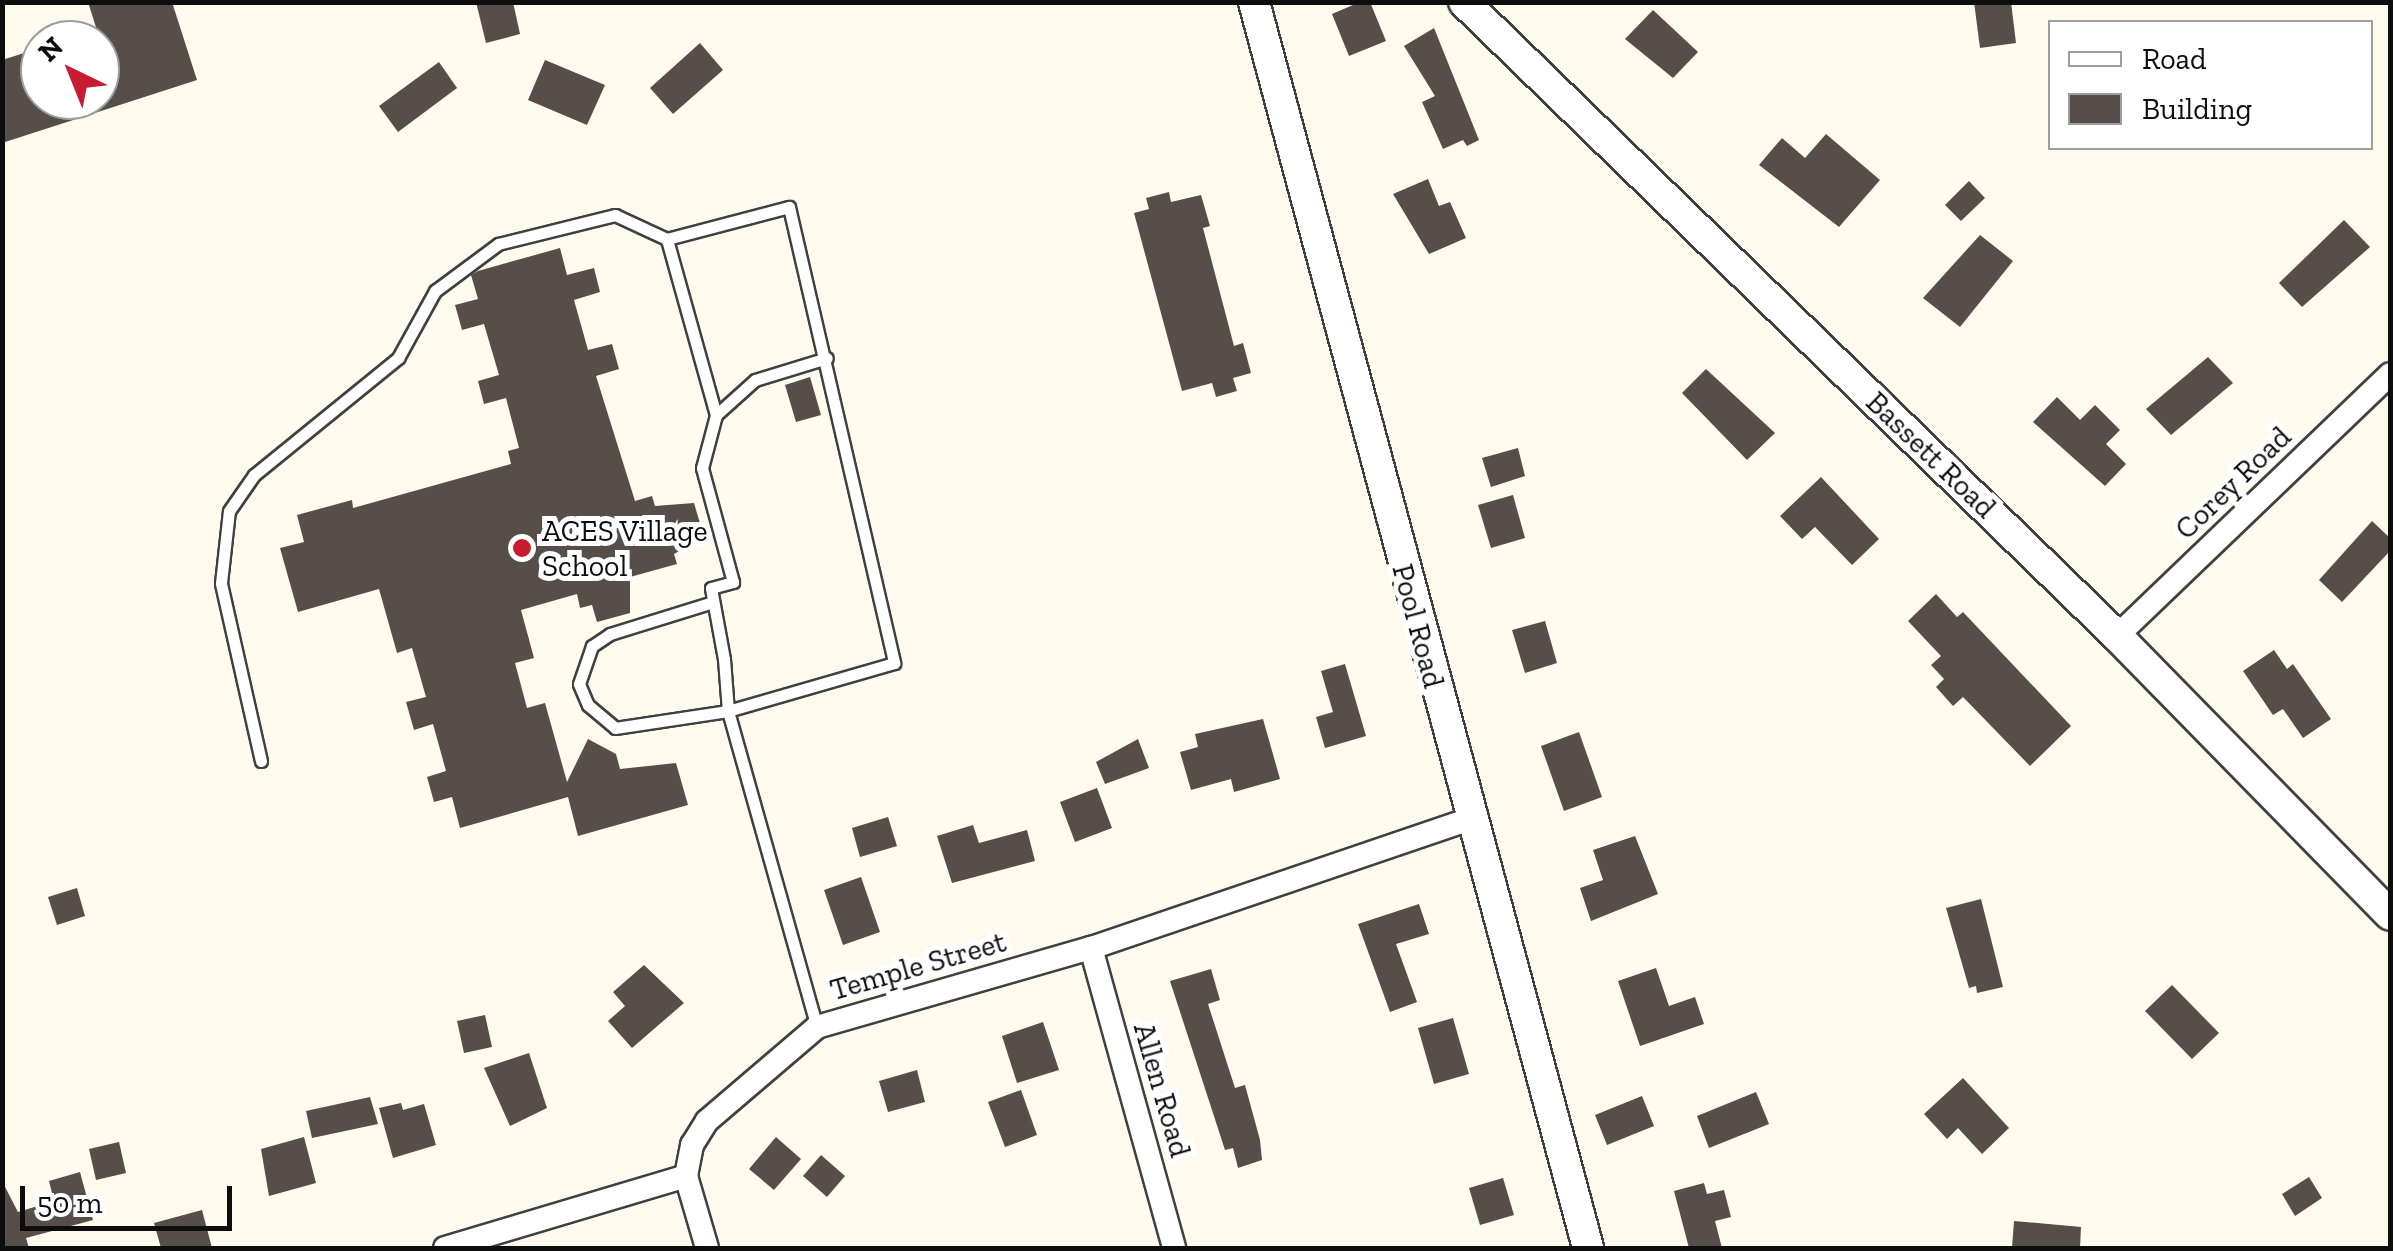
<!DOCTYPE html>
<html>
<head>
<meta charset="utf-8">
<style>
  body { margin:0 }
  #map { position:relative; width:2393px; height:1251px; overflow:hidden; background:#fffaee; font-family:"Zilla Slab",serif }
  div>[style] { position:absolute }
  .building>* { inset:0; background:#574d49 }
  .roads { filter:drop-shadow(2px 0 #404040) drop-shadow(-2px 0 #404040) drop-shadow(0 2px #404040) drop-shadow(0 -2px #404040) }
  .service>* { height:11px; margin:-5.5px; padding:0 5.5px; transform-origin:5.5px; border-radius:5.5px; background:#fff }
  .minor>* { height:22px; margin:-11px; padding:0 11px; transform-origin:11px; border-radius:11px; background:#fff }
  .tertiary>* { height:30px; margin:-15px; padding:0 15px; transform-origin:15px; border-radius:15px; background:#fff }
  .dots>* { width:28px; height:28px; translate:-50% -50%; box-sizing:border-box; border:5px solid #fff; border-radius:50% }
  span { translate:-50% -50%; white-space:nowrap; text-align:center; line-height:1.15; -webkit-text-stroke:10px #fff; paint-order:stroke }
  .street-label { font-size:30px; color:#0d0d0d }
  .poi-label { font-size:30px; color:#0d0d0d }
  .left { translate:0 -50%; text-align:left }
  .frame { position:absolute; inset:0; border:5px solid #0d0d0d; pointer-events:none }
  .legend { position:absolute; left:2048px; top:20px; width:325px; height:130px; box-sizing:border-box; background:#fff; border:2px solid #9e9e9e; margin:0; padding:12px 18px; list-style:none; font-size:30px; color:#0d0d0d }
  .legend li { display:flex; align-items:center; gap:20px; height:50px }
  .legend b { width:50px; border:2px solid #9e9e9e }
  .north { position:absolute; left:20px; top:20px; width:100px; height:100px; box-sizing:border-box; background:#fff; border:2px solid #9e9e9e; border-radius:50%; rotate:317deg; font-size:28px; font-weight:700; line-height:40px; text-align:center; color:#0d0d0d }
  .north::after { content:''; display:block; margin:auto; width:35px; height:45px; background:#c81b31; clip-path:polygon(50% 0,100% 100%,50% 72%,0 100%) }
  .scale { position:absolute; left:20px; top:1186px; width:212px; height:45px; box-sizing:border-box; border:5px solid #0d0d0d; border-top:0; padding-left:12px; font-size:30px; line-height:35px; white-space:nowrap; color:#0d0d0d; -webkit-text-stroke:8px #fff; paint-order:stroke }
</style>
</head>
<body>
<div id="map">
  <div class="building">
    <div style="clip-path:polygon(88px 2px,172px 2px,197px 80px,2px 143px,2px 60px,40px 48px,40px 100px,100px 100px,100px 40px)"></div>
    <div style="clip-path:polygon(476px 2px,513px 2px,520px 34px,486px 43px)"></div>
    <div style="clip-path:polygon(1360px 2px,1370px 2px,1386px 41px,1349px 56px,1332px 14px)"></div>
    <div style="clip-path:polygon(1974px 2px,2011px 2px,2016px 43px,1980px 48px)"></div>
    <div style="clip-path:polygon(1653px 10px,1698px 52px,1673px 78px,1625px 39px)"></div>
    <div style="clip-path:polygon(1434px 28px,1479px 140px,1467px 146px,1463px 140px,1443px 149px,1422px 102px,1435px 96px,1404px 46px)"></div>
    <div style="clip-path:polygon(700px 43px,723px 70px,673px 114px,650px 88px)"></div>
    <div style="clip-path:polygon(545px 60px,605px 85px,587px 125px,528px 100px)"></div>
    <div style="clip-path:polygon(439px 62px,457px 88px,398px 132px,379px 106px)"></div>
    <div style="clip-path:polygon(1826px 134px,1880px 180px,1839px 227px,1759px 165px,1782px 138px,1805px 158px)"></div>
    <div style="clip-path:polygon(1428px 179px,1439px 206px,1450px 202px,1466px 238px,1429px 254px,1393px 194px)"></div>
    <div style="clip-path:polygon(1969px 181px,1985px 198px,1961px 221px,1945px 205px)"></div>
    <div style="clip-path:polygon(1169px 192px,1171px 202px,1201px 195px,1210px 226px,1203px 228px,1234px 346px,1243px 343px,1251px 373px,1233px 378px,1237px 391px,1216px 397px,1212px 383px,1182px 391px,1134px 213px,1149px 209px,1146px 198px)"></div>
    <div style="clip-path:polygon(2344px 220px,2370px 247px,2302px 307px,2279px 283px)"></div>
    <div style="clip-path:polygon(1980px 235px,2013px 261px,1960px 327px,1923px 298px)"></div>
    <div style="clip-path:polygon(560px 248px,567px 275px,594px 268px,600px 292px,574px 300px,588px 350px,612px 344px,619px 369px,596px 376px,635px 501px,652px 496px,655px 506px,694px 503px,704px 537px,674px 554px,677px 564px,630px 577px,630px 613px,597px 622px,592px 605px,580px 608px,577px 594px,521px 610px,534px 658px,515px 663px,527px 708px,545px 703px,567px 782px,588px 739px,616px 754px,620px 769px,676px 763px,688px 805px,578px 836px,568px 797px,460px 828px,452px 797px,434px 802px,427px 777px,446px 771px,433px 724px,414px 730px,406px 702px,426px 697px,412px 648px,397px 653px,379px 589px,298px 612px,280px 548px,304px 542px,297px 515px,352px 500px,353px 508px,511px 464px,508px 451px,519px 448px,506px 398px,484px 404px,478px 381px,499px 375px,484px 324px,462px 330px,455px 305px,478px 299px,471px 275px,478px 271px)"></div>
    <div style="clip-path:polygon(2208px 357px,2233px 383px,2171px 435px,2146px 409px)"></div>
    <div style="clip-path:polygon(1706px 369px,1775px 433px,1747px 460px,1682px 393px)"></div>
    <div style="clip-path:polygon(810px 377px,821px 415px,796px 422px,785px 385px)"></div>
    <div style="clip-path:polygon(2057px 397px,2080px 420px,2095px 405px,2120px 430px,2106px 444px,2126px 464px,2105px 486px,2033px 422px)"></div>
    <div style="clip-path:polygon(1518px 448px,1525px 476px,1491px 487px,1482px 458px)"></div>
    <div style="clip-path:polygon(1821px 477px,1879px 539px,1852px 565px,1815px 527px,1802px 539px,1780px 516px)"></div>
    <div style="clip-path:polygon(1513px 495px,1525px 538px,1491px 548px,1478px 505px)"></div>
    <div style="clip-path:polygon(2372px 521px,2390px 538px,2390px 551px,2342px 602px,2319px 580px)"></div>
    <div style="clip-path:polygon(1936px 594px,1957px 617px,1963px 612px,2071px 726px,2030px 766px,1963px 697px,1953px 706px,1936px 687px,1944px 679px,1931px 665px,1941px 656px,1908px 621px)"></div>
    <div style="clip-path:polygon(1545px 621px,1557px 663px,1525px 673px,1512px 630px)"></div>
    <div style="clip-path:polygon(2274px 650px,2287px 669px,2293px 664px,2331px 719px,2303px 738px,2283px 709px,2273px 715px,2243px 671px)"></div>
    <div style="clip-path:polygon(1345px 664px,1366px 736px,1325px 748px,1316px 717px,1333px 712px,1321px 671px)"></div>
    <div style="clip-path:polygon(1263px 719px,1280px 779px,1234px 792px,1231px 779px,1191px 790px,1180px 752px,1198px 747px,1195px 734px)"></div>
    <div style="clip-path:polygon(1579px 732px,1602px 797px,1564px 811px,1541px 746px)"></div>
    <div style="clip-path:polygon(1138px 739px,1149px 768px,1105px 784px,1096px 762px)"></div>
    <div style="clip-path:polygon(1097px 788px,1112px 828px,1075px 842px,1060px 802px)"></div>
    <div style="clip-path:polygon(888px 817px,897px 846px,860px 857px,852px 828px)"></div>
    <div style="clip-path:polygon(973px 825px,979px 843px,1027px 830px,1035px 861px,952px 883px,937px 836px)"></div>
    <div style="clip-path:polygon(1635px 836px,1658px 894px,1591px 921px,1580px 888px,1603px 880px,1593px 850px)"></div>
    <div style="clip-path:polygon(861px 877px,880px 932px,843px 945px,824px 890px)"></div>
    <div style="clip-path:polygon(77px 888px,85px 916px,57px 925px,48px 897px)"></div>
    <div style="clip-path:polygon(1981px 899px,2003px 987px,1977px 993px,1976px 986px,1969px 988px,1946px 908px)"></div>
    <div style="clip-path:polygon(1419px 904px,1429px 934px,1396px 944px,1417px 1002px,1390px 1012px,1358px 924px)"></div>
    <div style="clip-path:polygon(644px 965px,684px 1003px,632px 1048px,608px 1021px,625px 1006px,613px 992px)"></div>
    <div style="clip-path:polygon(1656px 968px,1669px 1006px,1695px 997px,1704px 1024px,1640px 1046px,1618px 981px)"></div>
    <div style="clip-path:polygon(1211px 969px,1220px 1000px,1208px 1004px,1235px 1088px,1245px 1085px,1260px 1140px,1262px 1160px,1238px 1168px,1233px 1148px,1225px 1150px,1170px 981px)"></div>
    <div style="clip-path:polygon(2172px 985px,2219px 1033px,2192px 1059px,2145px 1011px)"></div>
    <div style="clip-path:polygon(485px 1015px,492px 1047px,464px 1053px,457px 1021px)"></div>
    <div style="clip-path:polygon(1453px 1018px,1469px 1074px,1434px 1084px,1418px 1028px)"></div>
    <div style="clip-path:polygon(1043px 1022px,1059px 1070px,1017px 1083px,1002px 1036px)"></div>
    <div style="clip-path:polygon(529px 1053px,547px 1108px,510px 1126px,484px 1068px)"></div>
    <div style="clip-path:polygon(917px 1070px,925px 1102px,888px 1112px,879px 1081px)"></div>
    <div style="clip-path:polygon(1963px 1078px,2009px 1128px,1982px 1154px,1958px 1128px,1947px 1139px,1924px 1114px)"></div>
    <div style="clip-path:polygon(1021px 1090px,1037px 1135px,1005px 1147px,988px 1102px)"></div>
    <div style="clip-path:polygon(1756px 1092px,1769px 1124px,1709px 1148px,1697px 1116px)"></div>
    <div style="clip-path:polygon(1642px 1096px,1654px 1126px,1607px 1145px,1595px 1115px)"></div>
    <div style="clip-path:polygon(370px 1097px,378px 1124px,312px 1138px,306px 1111px)"></div>
    <div style="clip-path:polygon(401px 1103px,403px 1110px,424px 1104px,436px 1145px,393px 1158px,379px 1108px)"></div>
    <div style="clip-path:polygon(304px 1137px,316px 1183px,269px 1196px,261px 1149px)"></div>
    <div style="clip-path:polygon(776px 1137px,801px 1159px,774px 1190px,749px 1169px)"></div>
    <div style="clip-path:polygon(119px 1142px,126px 1173px,96px 1180px,89px 1149px)"></div>
    <div style="clip-path:polygon(821px 1155px,845px 1176px,827px 1197px,803px 1176px)"></div>
    <div style="clip-path:polygon(80px 1172px,93px 1220px,26px 1238px,29px 1248px,2px 1248px,2px 1181px,18px 1212px,54px 1201px,49px 1181px)"></div>
    <div style="clip-path:polygon(2309px 1177px,2322px 1198px,2295px 1216px,2282px 1194px)"></div>
    <div style="clip-path:polygon(1503px 1178px,1514px 1215px,1480px 1225px,1469px 1188px)"></div>
    <div style="clip-path:polygon(1704px 1183px,1707px 1194px,1724px 1190px,1731px 1217px,1715px 1221px,1722px 1248px,1689px 1248px,1674px 1191px)"></div>
    <div style="clip-path:polygon(202px 1210px,212px 1248px,161px 1248px,154px 1223px)"></div>
    <div style="clip-path:polygon(2014px 1221px,2081px 1227px,2080px 1248px,2012px 1248px)"></div>
  </div>
  <div class="roads">
    <div class="service">
      <div style="left:716px;top:415px;width:52px;rotate:-41.9deg"></div>
      <div style="left:755px;top:380px;width:75px;rotate:-17deg"></div>
      <div style="left:713px;top:602px;width:108px;rotate:162.7deg"></div>
      <div style="left:610px;top:634px;width:22px;rotate:146deg"></div>
      <div style="left:592px;top:646px;width:40px;rotate:108.9deg"></div>
      <div style="left:579px;top:684px;width:23px;rotate:67deg"></div>
      <div style="left:588px;top:705px;width:35px;rotate:40deg"></div>
      <div style="left:615px;top:728px;width:114px;rotate:-8.6deg"></div>
      <div style="left:728px;top:711px;width:52px;rotate:-94.4deg"></div>
      <div style="left:724px;top:659px;width:72px;rotate:-100.4deg"></div>
      <div style="left:711px;top:588px;width:23px;rotate:-15deg"></div>
      <div style="left:733px;top:582px;width:118px;rotate:-105.2deg"></div>
      <div style="left:702px;top:468px;width:55px;rotate:-75.2deg"></div>
      <div style="left:716px;top:415px;width:183px;rotate:-105.6deg"></div>
      <div style="left:667px;top:239px;width:126px;rotate:-14.7deg"></div>
      <div style="left:789px;top:207px;width:468px;rotate:77deg"></div>
      <div style="left:894px;top:663px;width:173px;rotate:163.9deg"></div>
      <div style="left:728px;top:711px;width:328px;rotate:74.3deg"></div>
      <div style="left:261px;top:761px;width:182px;rotate:-102.7deg"></div>
      <div style="left:221px;top:583px;width:72px;rotate:-83.7deg"></div>
      <div style="left:229px;top:511px;width:44px;rotate:-55.2deg"></div>
      <div style="left:254px;top:475px;width:186px;rotate:-39.1deg"></div>
      <div style="left:398px;top:358px;width:77px;rotate:-61.1deg"></div>
      <div style="left:435px;top:291px;width:79px;rotate:-36.7deg"></div>
      <div style="left:498px;top:244px;width:121px;rotate:-13.9deg"></div>
      <div style="left:615px;top:215px;width:57px;rotate:24.8deg"></div>
    </div>
    <div class="minor">
      <div style="left:2117px;top:636px;width:378px;rotate:-43.8deg"></div>
      <div style="left:1091px;top:948px;width:311px;rotate:74.5deg"></div>
      <div style="left:686px;top:1176px;width:75px;rotate:73.7deg"></div>
      <div style="left:445px;top:1248px;width:252px;rotate:-16.6deg"></div>
      <div style="left:686px;top:1176px;width:32px;rotate:-79deg"></div>
      <div style="left:692px;top:1145px;width:28px;rotate:-58deg"></div>
      <div style="left:707px;top:1121px;width:145px;rotate:-40.5deg"></div>
      <div style="left:817px;top:1027px;width:285px;rotate:-16.1deg"></div>
      <div style="left:1091px;top:948px;width:400px;rotate:-18.8deg"></div>
    </div>
    <div class="tertiary">
      <div style="left:1254px;top:2px;width:1290px;rotate:74.99deg"></div>
      <div style="left:1464px;top:2px;width:910px;rotate:44.15deg"></div>
      <div style="left:2117px;top:636px;width:390px;rotate:45.6deg"></div>
    </div>
  </div>
  <div class="dots">
    <div style="left:522px;top:548px;background:#c81b31"></div>
  </div>
  <div class="street-label">
    <span style="left:1931px;top:455px;rotate:44deg">Bassett Road</span>
    <span style="left:2233px;top:483px;rotate:-44deg">Corey Road</span>
    <span style="left:1418px;top:626px;rotate:75deg">Pool Road</span>
    <span style="left:918px;top:966px;rotate:-16deg">Temple Street</span>
    <span style="left:1162px;top:1090px;rotate:74deg">Allen Road</span>
  </div>
  <div class="poi-label">
    <span class="left" style="left:542px;top:548px">ACES Village<br>School</span>
  </div>
  <div class="frame"></div>
  <ul class="legend">
  <li><b style="height:12px;background:#fff"></b>Road</li>
  <li><b style="height:28px;background:#574d49"></b>Building</li>
  </ul>
  <div class="north">N</div>
  <div class="scale">50 m</div>
</div>
</body>
</html>
